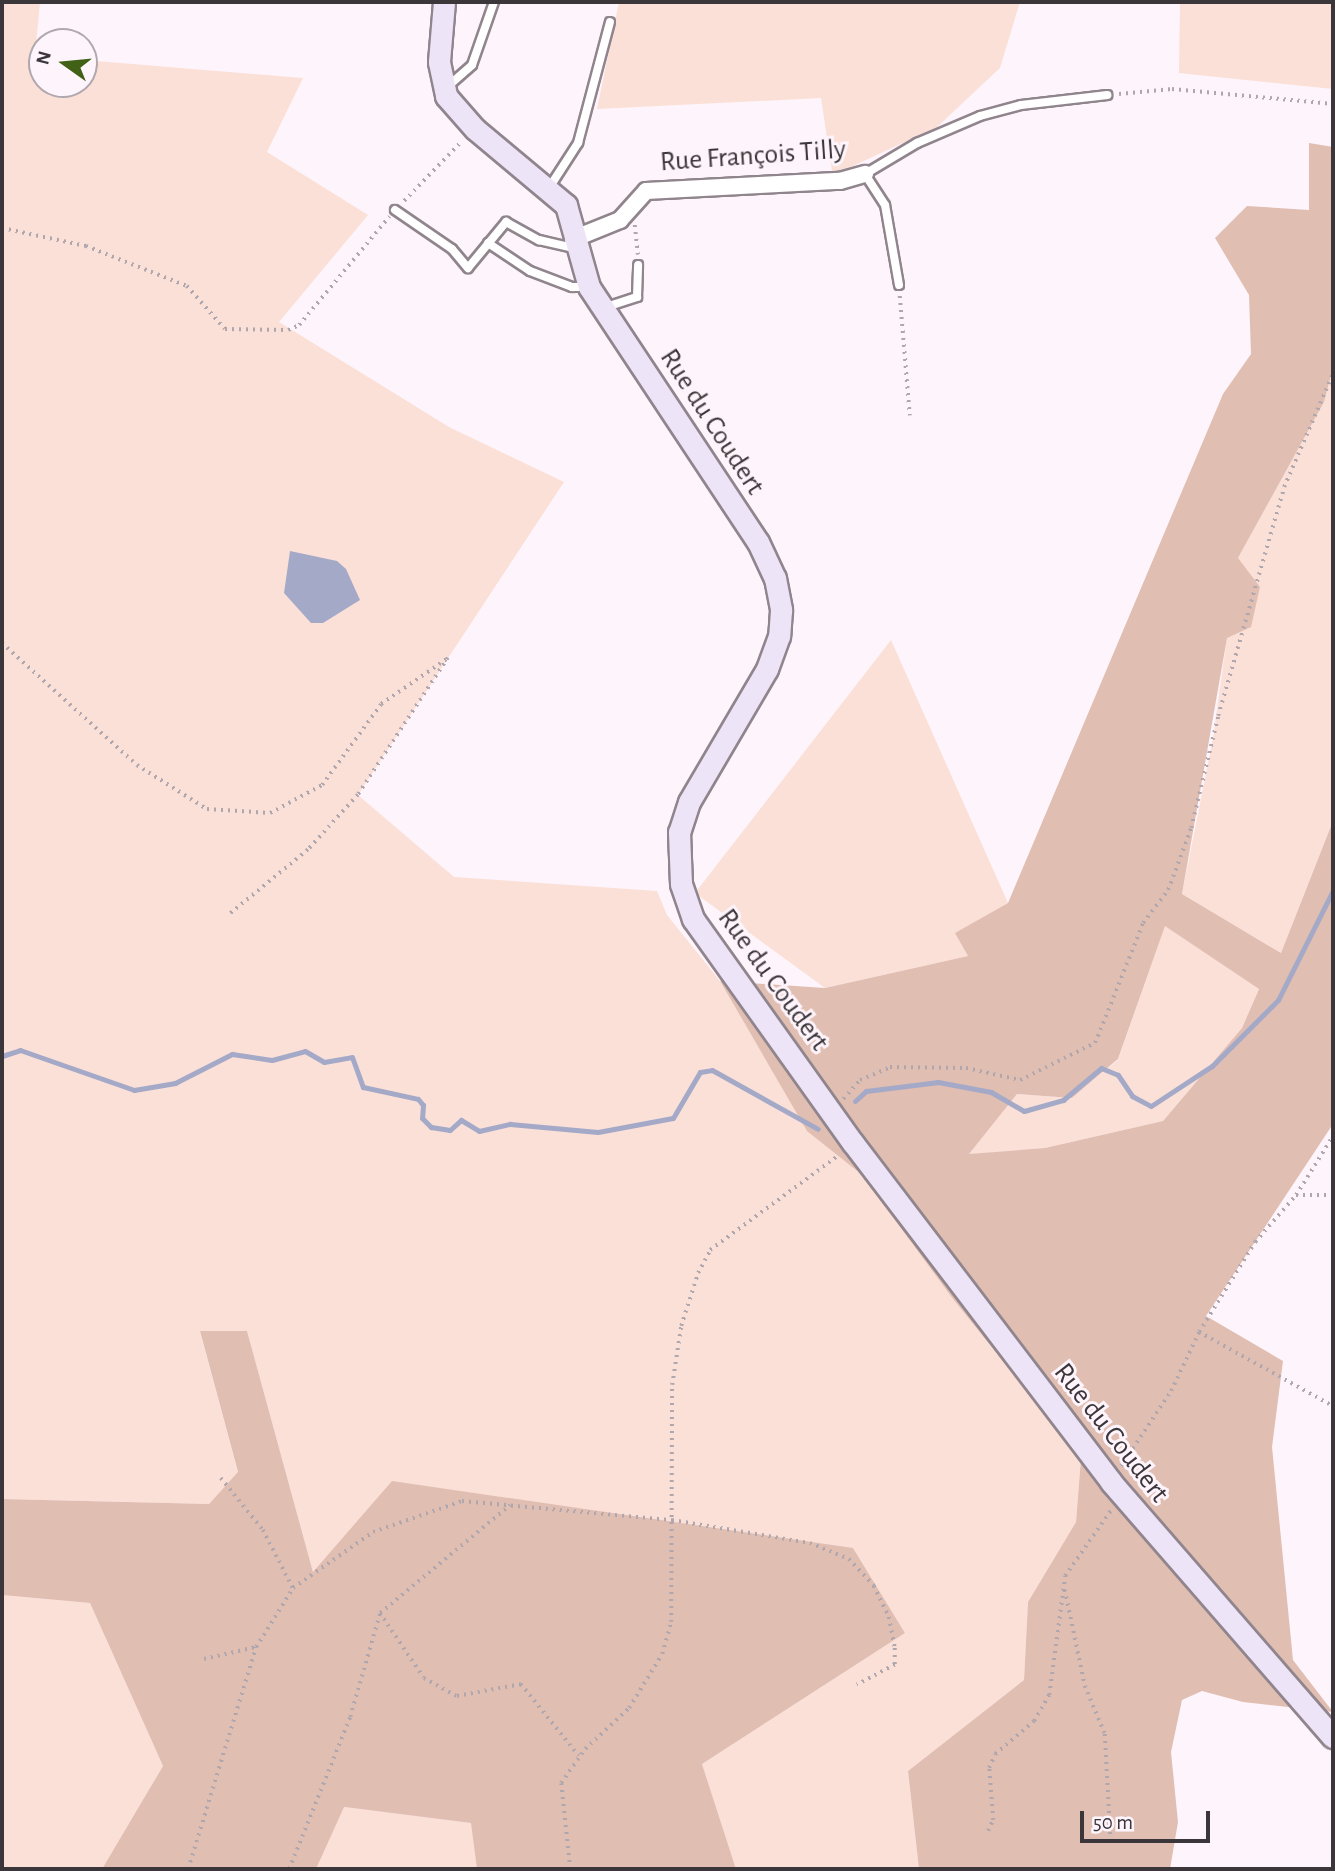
<!DOCTYPE html>
<html>
<head>
<meta charset="utf-8">
<style>
  body { margin:0 }
  #map { position:relative; width:1335px; height:1871px; overflow:hidden; background:#fef4fb; font-family:"Alegreya Sans",sans-serif }
  div>[style] { position:absolute }
  .green>* { inset:0; background:#fbe0d7 }
  .forest>* { inset:0; background:#e1beb2 }
  .water>* { inset:0; background:#a4a9c8 }
  .stream>* { height:5px; margin:-2.5px; padding:0 2.5px; transform-origin:2.5px; border-radius:2.5px; background:#a4a9c8 }
  .path>* { height:3.5px; margin-top:-1.75px; transform-origin:0; background:repeating-linear-gradient(90deg,#afa7ad 0 2px,transparent 0 7px) }
  .roads { filter:drop-shadow(2px 0 #91858d) drop-shadow(-2px 0 #91858d) drop-shadow(0 2px #91858d) drop-shadow(0 -2px #91858d) }
  .lane>* { height:8px; margin:-4px; padding:0 4px; transform-origin:4px; border-radius:4px; background:#fff }
  .street>* { height:16px; margin:-8px; padding:0 8px; transform-origin:8px; border-radius:8px; background:#fff }
  .secondary>* { height:21px; margin:-10.5px; padding:0 10.5px; transform-origin:10.5px; border-radius:10.5px; background:#eee4f8 }
  span { translate:-50% -50%; white-space:nowrap; text-align:center; line-height:1.15; -webkit-text-stroke:6px #fef4fb; paint-order:stroke }
  .street-label { font-size:28px; color:#3b363a }
  .frame { position:absolute; inset:0; border:4px solid #3b363a; pointer-events:none }
  .north { position:absolute; left:28px; top:28px; width:70px; height:70px; box-sizing:border-box; background:#fef4fb; border:2px solid #b0a8ae; border-radius:50%; rotate:285deg; font-size:19px; font-weight:700; line-height:28px; text-align:center; color:#3b363a }
  .north::after { content:''; display:block; margin:auto; width:24px; height:32px; background:#406116; clip-path:polygon(50% 0,100% 100%,50% 72%,0 100%) }
  .scale { position:absolute; left:1080px; top:1811px; width:130px; height:32px; box-sizing:border-box; border:4px solid #3b363a; border-top:0; padding-left:9px; font-size:21px; line-height:24px; white-space:nowrap; color:#3b363a; -webkit-text-stroke:5px #fef4fb; paint-order:stroke }
</style>
</head>
<body>
<div id="map">
  <div class="green">
    <div style="clip-path:polygon(2px 2px,40px 2px,35px 56px,42px 57px,42px 84px,84px 84px,84px 60px,303px 78px,267px 152px,368px 215px,279px 322px,449px 427px,564px 482px,358px 795px,454px 877px,657px 891px,667px 915px,720px 981px,807px 1130px,861px 1174px,953px 1299px,1081px 1458px,1076px 1522px,1028px 1602px,1024px 1680px,908px 1771px,919px 1869px,736px 1869px,702px 1764px,905px 1633px,853px 1548px,313px 1572px,247px 1331px,200px 1332px,238px 1473px,209px 1504px,2px 1499px)"></div>
    <div style="clip-path:polygon(619px 2px,1020px 2px,1000px 68px,937px 127px,840px 172px,832px 171px,821px 98px,597px 109px)"></div>
    <div style="clip-path:polygon(1180px 2px,1333px 2px,1333px 89px,1179px 73px)"></div>
    <div style="clip-path:polygon(1333px 368px,1333px 821px,1281px 953px,1182px 894px,1213px 738px,1238px 558px,1324px 402px)"></div>
    <div style="clip-path:polygon(891px 640px,1008px 903px,956px 933px,968px 956px,825px 988px,695px 893px)"></div>
    <div style="clip-path:polygon(1165px 925px,1259px 989px,1242px 1028px,1163px 1121px,1045px 1148px,968px 1155px,1017px 1094px,1072px 1098px,1118px 1060px)"></div>
    <div style="clip-path:polygon(2px 1595px,90px 1603px,163px 1766px,102px 1869px,2px 1869px)"></div>
    <div style="clip-path:polygon(343px 1807px,472px 1823px,477px 1869px,316px 1869px)"></div>
  </div>
  <div class="forest">
    <div style="clip-path:polygon(evenodd,1309px 143px,1333px 147px,1333px 368px,1324px 402px,1238px 558px,1260px 587px,1251px 627px,1227px 638px,1182px 894px,1281px 953px,1333px 821px,1333px 1124px,1206px 1316px,1283px 1361px,1272px 1447px,1293px 1660px,1333px 1712px,1243px 1702px,1202px 1691px,1182px 1700px,1171px 1752px,1178px 1822px,1170px 1869px,919px 1869px,908px 1771px,1024px 1680px,1028px 1602px,1076px 1522px,1081px 1458px,953px 1299px,861px 1174px,807px 1131px,720px 981px,825px 988px,968px 956px,955px 933px,1008px 903px,1223px 394px,1251px 354px,1249px 295px,1215px 238px,1247px 206px,1309px 210px,1309px 143px,1165px 926px,1259px 989px,1242px 1028px,1163px 1121px,1045px 1148px,969px 1154px,1017px 1094px,1072px 1098px,1118px 1059px,1165px 926px)"></div>
    <div style="clip-path:polygon(200px 1331px,247px 1331px,313px 1572px,392px 1481px,853px 1548px,905px 1633px,702px 1764px,736px 1869px,477px 1869px,471px 1823px,344px 1807px,316px 1869px,102px 1869px,163px 1766px,90px 1603px,2px 1595px,2px 1499px,209px 1504px,238px 1472px)"></div>
  </div>
  <div class="water">
    <div style="clip-path:polygon(290px 551px,337px 561px,346px 569px,360px 600px,323px 623px,311px 623px,284px 593px)"></div>
  </div>
  <div class="stream">
    <div style="left:2px;top:1056px;width:19px;rotate:-18deg"></div>
    <div style="left:20px;top:1050px;width:121px;rotate:19.3deg"></div>
    <div style="left:134px;top:1090px;width:42px;rotate:-9.7deg"></div>
    <div style="left:175px;top:1083px;width:64px;rotate:-27deg"></div>
    <div style="left:232px;top:1054px;width:40px;rotate:8.5deg"></div>
    <div style="left:272px;top:1060px;width:34px;rotate:-15deg"></div>
    <div style="left:305px;top:1051px;width:22px;rotate:30deg"></div>
    <div style="left:324px;top:1062px;width:28px;rotate:-10deg"></div>
    <div style="left:352px;top:1057px;width:32px;rotate:70deg"></div>
    <div style="left:363px;top:1087px;width:56px;rotate:12.3deg"></div>
    <div style="left:418px;top:1099px;width:8px;rotate:50deg"></div>
    <div style="left:423px;top:1105px;width:13px;rotate:94deg"></div>
    <div style="left:422px;top:1118px;width:13px;rotate:45deg"></div>
    <div style="left:431px;top:1127px;width:19px;rotate:9deg"></div>
    <div style="left:450px;top:1130px;width:15px;rotate:-42deg"></div>
    <div style="left:461px;top:1120px;width:21px;rotate:31deg"></div>
    <div style="left:479px;top:1131px;width:32px;rotate:-13deg"></div>
    <div style="left:510px;top:1124px;width:88px;rotate:5.2deg"></div>
    <div style="left:598px;top:1132px;width:76px;rotate:-10.6deg"></div>
    <div style="left:673px;top:1118px;width:53px;rotate:-59.6deg"></div>
    <div style="left:700px;top:1072px;width:12px;rotate:-9deg"></div>
    <div style="left:712px;top:1070px;width:121px;rotate:29.1deg"></div>
    <div style="left:855px;top:1101px;width:15px;rotate:-42deg"></div>
    <div style="left:866px;top:1091px;width:73px;rotate:-7.1deg"></div>
    <div style="left:938px;top:1082px;width:54px;rotate:10.7deg"></div>
    <div style="left:991px;top:1092px;width:38px;rotate:30deg"></div>
    <div style="left:1024px;top:1111px;width:41px;rotate:-15.8deg"></div>
    <div style="left:1063px;top:1100px;width:50px;rotate:-40.1deg"></div>
    <div style="left:1101px;top:1068px;width:18px;rotate:22deg"></div>
    <div style="left:1118px;top:1075px;width:25px;rotate:56deg"></div>
    <div style="left:1132px;top:1096px;width:21px;rotate:28deg"></div>
    <div style="left:1151px;top:1106px;width:73px;rotate:-33.3deg"></div>
    <div style="left:1212px;top:1066px;width:93px;rotate:-45deg"></div>
    <div style="left:1278px;top:1000px;width:123px;rotate:-63.4deg"></div>
  </div>
  <div class="path">
    <div style="left:1119px;top:94px;width:53px;rotate:-5.4deg"></div>
    <div style="left:1172px;top:89px;width:162px;rotate:5.3deg"></div>
    <div style="left:404px;top:201px;width:82px;rotate:-46deg"></div>
    <div style="left:635px;top:225px;width:30px;rotate:84deg"></div>
    <div style="left:2px;top:228px;width:86px;rotate:12.1deg"></div>
    <div style="left:86px;top:246px;width:109px;rotate:21.6deg"></div>
    <div style="left:187px;top:286px;width:57px;rotate:48.5deg"></div>
    <div style="left:225px;top:329px;width:63px;rotate:0.9deg"></div>
    <div style="left:288px;top:330px;width:12px;rotate:-24deg"></div>
    <div style="left:299px;top:325px;width:141px;rotate:-50.2deg"></div>
    <div style="left:900px;top:296px;width:120px;rotate:85.2deg"></div>
    <div style="left:2px;top:643px;width:182px;rotate:42.1deg"></div>
    <div style="left:137px;top:765px;width:83px;rotate:32.2deg"></div>
    <div style="left:207px;top:809px;width:63px;rotate:3.6deg"></div>
    <div style="left:270px;top:813px;width:59px;rotate:-28.3deg"></div>
    <div style="left:322px;top:785px;width:100px;rotate:-53.9deg"></div>
    <div style="left:381px;top:704px;width:81px;rotate:-34.5deg"></div>
    <div style="left:448px;top:658px;width:164px;rotate:123.3deg"></div>
    <div style="left:358px;top:795px;width:74px;rotate:132.3deg"></div>
    <div style="left:308px;top:850px;width:102px;rotate:140.6deg"></div>
    <div style="left:843px;top:1099px;width:25px;rotate:-48deg"></div>
    <div style="left:860px;top:1080px;width:33px;rotate:-23deg"></div>
    <div style="left:890px;top:1067px;width:76px;rotate:0.8deg"></div>
    <div style="left:966px;top:1068px;width:55px;rotate:12.5deg"></div>
    <div style="left:1020px;top:1080px;width:84px;rotate:-26.3deg"></div>
    <div style="left:1095px;top:1043px;width:129px;rotate:-68.2deg"></div>
    <div style="left:1143px;top:923px;width:41px;rotate:-52.9deg"></div>
    <div style="left:1168px;top:890px;width:66px;rotate:-69.6deg"></div>
    <div style="left:1191px;top:828px;width:115px;rotate:-76.4deg"></div>
    <div style="left:1218px;top:716px;width:238px;rotate:-73.9deg"></div>
    <div style="left:1284px;top:487px;width:124px;rotate:-66.7deg"></div>
    <div style="left:1296px;top:1195px;width:70px;rotate:-57.9deg"></div>
    <div style="left:1199px;top:1332px;width:153px;rotate:28.9deg"></div>
    <div style="left:1121px;top:1466px;width:90px;rotate:-56.3deg"></div>
    <div style="left:1171px;top:1391px;width:65px;rotate:-64.6deg"></div>
    <div style="left:1199px;top:1332px;width:106px;rotate:-58.1deg"></div>
    <div style="left:1255px;top:1242px;width:62px;rotate:-48.9deg"></div>
    <div style="left:1296px;top:1195px;width:37px"></div>
    <div style="left:221px;top:1478px;width:67px;rotate:51.1deg"></div>
    <div style="left:263px;top:1530px;width:65px;rotate:62.7deg"></div>
    <div style="left:1065px;top:1590px;width:98px;rotate:78.2deg"></div>
    <div style="left:1085px;top:1686px;width:52px;rotate:67.4deg"></div>
    <div style="left:1105px;top:1734px;width:111px;rotate:86.9deg"></div>
    <div style="left:380px;top:1613px;width:78px;rotate:55.9deg"></div>
    <div style="left:424px;top:1678px;width:38px;rotate:29deg"></div>
    <div style="left:457px;top:1696px;width:65px;rotate:-10.6deg"></div>
    <div style="left:521px;top:1684px;width:92px;rotate:51.1deg"></div>
    <div style="left:204px;top:1659px;width:53px;rotate:-13deg"></div>
    <div style="left:256px;top:1647px;width:70px;rotate:-57.9deg"></div>
    <div style="left:293px;top:1588px;width:98px;rotate:-35deg"></div>
    <div style="left:373px;top:1532px;width:94px;rotate:-19.2deg"></div>
    <div style="left:462px;top:1501px;width:211px;rotate:5.2deg"></div>
    <div style="left:672px;top:1520px;width:140px;rotate:9.5deg"></div>
    <div style="left:810px;top:1543px;width:42px;rotate:22.3deg"></div>
    <div style="left:849px;top:1559px;width:37px;rotate:47deg"></div>
    <div style="left:874px;top:1586px;width:34px;rotate:64deg"></div>
    <div style="left:889px;top:1617px;width:32px;rotate:79deg"></div>
    <div style="left:895px;top:1648px;width:17px;rotate:90deg"></div>
    <div style="left:895px;top:1665px;width:43px;rotate:152.2deg"></div>
    <div style="left:988px;top:1831px;width:12px;rotate:-66deg"></div>
    <div style="left:993px;top:1820px;width:52px;rotate:-94.4deg"></div>
    <div style="left:989px;top:1768px;width:15px;rotate:-67deg"></div>
    <div style="left:995px;top:1754px;width:51px;rotate:-40.2deg"></div>
    <div style="left:1034px;top:1721px;width:30px;rotate:-60deg"></div>
    <div style="left:1049px;top:1695px;width:120px;rotate:-82.3deg"></div>
    <div style="left:1065px;top:1576px;width:80px;rotate:-55.1deg"></div>
    <div style="left:188px;top:1869px;width:232px;rotate:-73deg"></div>
    <div style="left:289px;top:1869px;width:164px;rotate:-68.1deg"></div>
    <div style="left:350px;top:1717px;width:108px;rotate:-73.9deg"></div>
    <div style="left:380px;top:1613px;width:169px;rotate:-39.7deg"></div>
    <div style="left:570px;top:1869px;width:86px;rotate:-96deg"></div>
    <div style="left:561px;top:1783px;width:42px;rotate:-54.8deg"></div>
    <div style="left:585px;top:1749px;width:60px;rotate:-43deg"></div>
    <div style="left:629px;top:1708px;width:63px;rotate:-58.6deg"></div>
    <div style="left:662px;top:1654px;width:33px;rotate:-74deg"></div>
    <div style="left:671px;top:1622px;width:237px;rotate:-89.8deg"></div>
    <div style="left:672px;top:1385px;width:60px;rotate:-81.3deg"></div>
    <div style="left:681px;top:1326px;width:56px;rotate:-72.2deg"></div>
    <div style="left:698px;top:1273px;width:26px;rotate:-62deg"></div>
    <div style="left:710px;top:1250px;width:160px;rotate:-36.4deg"></div>
  </div>
  <div class="roads">
    <div class="lane">
      <div style="left:447px;top:87px;width:33px;rotate:-41deg"></div>
      <div style="left:472px;top:65px;width:67px;rotate:-70.8deg"></div>
      <div style="left:549px;top:188px;width:54px;rotate:-57.2deg"></div>
      <div style="left:578px;top:143px;width:125px;rotate:-75.2deg"></div>
      <div style="left:395px;top:210px;width:69px;rotate:34.4deg"></div>
      <div style="left:452px;top:249px;width:25px;rotate:50deg"></div>
      <div style="left:468px;top:268px;width:60px;rotate:-50.4deg"></div>
      <div style="left:506px;top:222px;width:38px;rotate:29deg"></div>
      <div style="left:539px;top:240px;width:37px;rotate:13deg"></div>
      <div style="left:488px;top:243px;width:50px;rotate:33.7deg"></div>
      <div style="left:530px;top:271px;width:45px;rotate:20.9deg"></div>
      <div style="left:572px;top:287px;width:14px"></div>
      <div style="left:899px;top:285px;width:81px;rotate:-99.9deg"></div>
      <div style="left:885px;top:205px;width:37px;rotate:-123deg"></div>
      <div style="left:865px;top:174px;width:61px;rotate:-30.8deg"></div>
      <div style="left:917px;top:143px;width:69px;rotate:-23.2deg"></div>
      <div style="left:980px;top:116px;width:42px;rotate:-15deg"></div>
      <div style="left:1021px;top:105px;width:87px;rotate:-6.6deg"></div>
      <div style="left:603px;top:308px;width:36px;rotate:-18deg"></div>
      <div style="left:637px;top:297px;width:32px;rotate:-88deg"></div>
    </div>
    <div class="street">
      <div style="left:573px;top:239px;width:51px;rotate:-22deg"></div>
      <div style="left:620px;top:220px;width:39px;rotate:-48deg"></div>
      <div style="left:646px;top:191px;width:194px;rotate:-3deg"></div>
      <div style="left:840px;top:181px;width:26px;rotate:-16deg"></div>
    </div>
    <div class="secondary">
      <div style="left:444px;top:2px;width:60px;rotate:94.8deg"></div>
      <div style="left:439px;top:62px;width:35px;rotate:78deg"></div>
      <div style="left:446px;top:96px;width:44px;rotate:48.7deg"></div>
      <div style="left:475px;top:129px;width:119px;rotate:39.9deg"></div>
      <div style="left:566px;top:205px;width:85px;rotate:74.3deg"></div>
      <div style="left:589px;top:287px;width:306px;rotate:56.5deg"></div>
      <div style="left:758px;top:542px;width:40px;rotate:65deg"></div>
      <div style="left:775px;top:578px;width:33px;rotate:79deg"></div>
      <div style="left:781px;top:610px;width:26px;rotate:94deg"></div>
      <div style="left:779px;top:636px;width:35px;rotate:110deg"></div>
      <div style="left:767px;top:669px;width:154px;rotate:120.4deg"></div>
      <div style="left:689px;top:802px;width:32px;rotate:108deg"></div>
      <div style="left:679px;top:832px;width:52px;rotate:87.8deg"></div>
      <div style="left:681px;top:884px;width:37px;rotate:71deg"></div>
      <div style="left:693px;top:919px;width:275px;rotate:54.5deg"></div>
      <div style="left:853px;top:1143px;width:426px;rotate:52.7deg"></div>
      <div style="left:1111px;top:1482px;width:338px;rotate:49deg"></div>
    </div>
  </div>
  <div class="street-label">
    <span style="left:753px;top:156px;rotate:-4deg">Rue François Tilly</span>
    <span style="left:712px;top:422px;rotate:57deg">Rue du Coudert</span>
    <span style="left:773px;top:980px;rotate:54deg">Rue du Coudert</span>
    <span style="left:1111px;top:1433px;rotate:52deg">Rue du Coudert</span>
  </div>
  <div class="frame"></div>
  <div class="north">N</div>
  <div class="scale">50 m</div>
</div>
</body>
</html>
